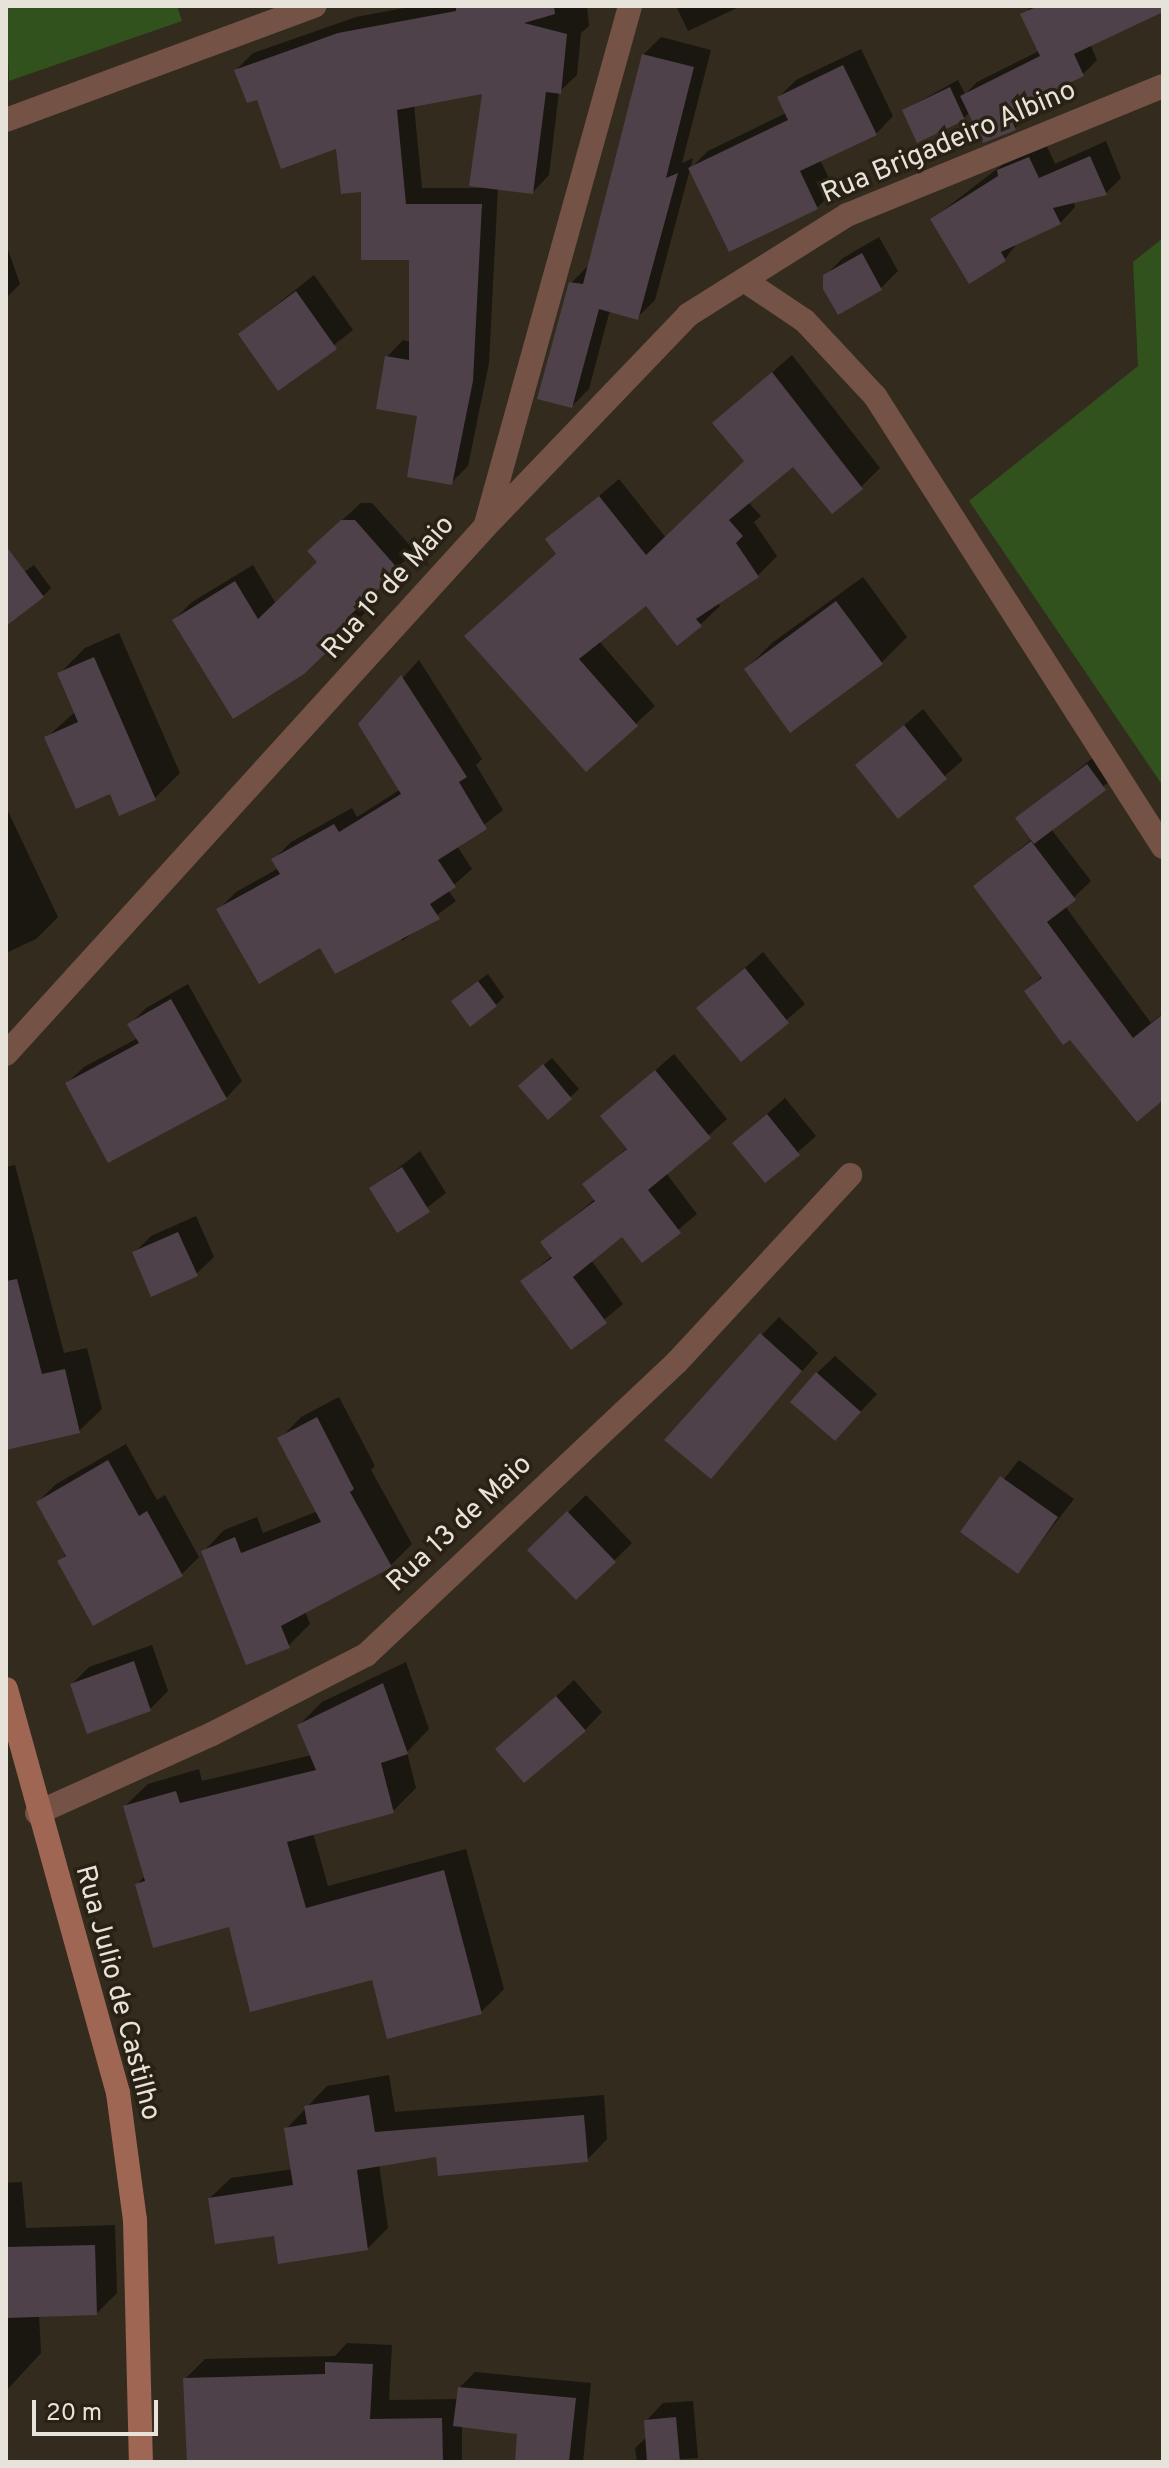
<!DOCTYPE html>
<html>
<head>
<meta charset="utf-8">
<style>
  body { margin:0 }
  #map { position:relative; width:1169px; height:2468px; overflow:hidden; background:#322b1e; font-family:Overpass,sans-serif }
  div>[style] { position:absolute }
  .green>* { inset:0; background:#32521d }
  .shadow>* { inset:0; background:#0007 }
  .building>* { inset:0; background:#4f414a }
  .street>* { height:24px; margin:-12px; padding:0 12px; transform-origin:12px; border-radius:12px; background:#755246 }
  .secondary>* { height:24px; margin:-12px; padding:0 12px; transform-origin:12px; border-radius:12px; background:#9e6653 }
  span { translate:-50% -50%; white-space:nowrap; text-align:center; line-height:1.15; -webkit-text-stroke:7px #282114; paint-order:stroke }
  .street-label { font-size:28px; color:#e7e2da }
  .frame { position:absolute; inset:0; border:8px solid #e7e2da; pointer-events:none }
  .scale { position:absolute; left:32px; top:2400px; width:126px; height:36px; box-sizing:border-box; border:4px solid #e7e2da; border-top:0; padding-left:10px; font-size:24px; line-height:28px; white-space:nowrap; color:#e7e2da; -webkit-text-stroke:6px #282114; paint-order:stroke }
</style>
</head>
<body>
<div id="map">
  <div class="green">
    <div style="clip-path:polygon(6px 6px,177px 6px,182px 21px,9px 81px)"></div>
    <div style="clip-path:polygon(1163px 238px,1163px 786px,969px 501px,1138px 366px,1133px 262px)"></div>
  </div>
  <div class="shadow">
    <div style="clip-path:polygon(evenodd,415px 6px,587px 6px,589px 26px,581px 33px,577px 75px,559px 92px,549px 175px,533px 192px,498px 187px,489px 363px,468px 466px,451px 483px,387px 357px,403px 340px,411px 342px,411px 258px,337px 146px,258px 97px,236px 70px,253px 53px,356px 17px,415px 6px,484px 92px,486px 188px,422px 188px,414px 105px,484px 92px)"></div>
    <div style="clip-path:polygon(676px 6px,741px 6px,688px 31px)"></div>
    <div style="clip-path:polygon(1032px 6px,1163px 10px,1090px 44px,1097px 60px,1083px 74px,1025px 104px,1029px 114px,1015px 128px,984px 141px,970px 112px,964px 118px,904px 110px,958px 80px,965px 94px,977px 82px,1039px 51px,1023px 15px)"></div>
    <div style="clip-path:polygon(661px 37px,711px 50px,682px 163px,693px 158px,655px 300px,637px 318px,610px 310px,589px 389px,572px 406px,571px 283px,588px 266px,643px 55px)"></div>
    <div style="clip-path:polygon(861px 49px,893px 116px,876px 134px,820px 160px,835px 190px,817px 208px,691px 168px,708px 151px,786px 113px,779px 97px,796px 80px)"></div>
    <div style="clip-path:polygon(1106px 141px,1121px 178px,1106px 193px,1073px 201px,1075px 207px,1060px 223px,1019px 241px,1005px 259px,970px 281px,932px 219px,1015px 155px,1045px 142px,1055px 164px)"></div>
    <div style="clip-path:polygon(879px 237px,898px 271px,881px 288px,839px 312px,825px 276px,843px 258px)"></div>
    <div style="clip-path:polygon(6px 244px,20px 284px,6px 298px)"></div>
    <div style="clip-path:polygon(314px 275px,353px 330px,279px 388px,240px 334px)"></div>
    <div style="clip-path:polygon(792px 355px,880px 468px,861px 487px,794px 464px,748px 502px,761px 516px,754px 522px,777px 556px,758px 575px,717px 602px,720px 606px,701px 624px,646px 603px,599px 641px,655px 706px,586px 769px,558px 553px,547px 540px,619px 479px,666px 538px,746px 461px,715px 423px)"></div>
    <div style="clip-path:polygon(361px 503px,372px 503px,415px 551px,364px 600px,371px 607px,303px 673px,174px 620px,192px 602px,253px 565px,276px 604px,320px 562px,327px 534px)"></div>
    <div style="clip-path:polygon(34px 565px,51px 588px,43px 596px,6px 607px,6px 585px)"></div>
    <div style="clip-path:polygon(863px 577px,907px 637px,881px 663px,746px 669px,772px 643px)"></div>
    <div style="clip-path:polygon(119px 633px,180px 773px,155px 798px,111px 791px,46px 738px,76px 711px,59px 674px,85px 648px)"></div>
    <div style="clip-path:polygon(419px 660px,482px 759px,476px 765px,503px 810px,457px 846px,472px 869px,448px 890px,456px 901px,402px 941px,399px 936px,321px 946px,219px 909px,236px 892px,279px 868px,274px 859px,291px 842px,352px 808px,357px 817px,401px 789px,361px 724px)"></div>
    <div style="clip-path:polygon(923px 709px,963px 760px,898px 816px,858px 765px)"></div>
    <div style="clip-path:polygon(1105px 748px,1122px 771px,1051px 829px,1091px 881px,1065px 906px,1151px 1023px,1163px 1013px,1163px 1097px,1070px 1037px,1026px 992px,1043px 975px,976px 886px,1033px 838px,1018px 818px)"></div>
    <div style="clip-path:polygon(6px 807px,58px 917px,36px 939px,6px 953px)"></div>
    <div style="clip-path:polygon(763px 952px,805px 1004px,741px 1059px,699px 1008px)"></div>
    <div style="clip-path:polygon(488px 974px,504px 997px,496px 1005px,462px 993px)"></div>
    <div style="clip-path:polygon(188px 984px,242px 1081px,226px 1098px,67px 1083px,84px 1067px,138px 1038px,130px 1024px,146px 1008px)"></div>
    <div style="clip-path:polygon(674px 1054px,727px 1119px,666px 1173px,697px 1214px,642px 1260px,623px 1235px,591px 1260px,623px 1304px,571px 1347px,523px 1281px,553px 1255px,543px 1242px,595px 1199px,585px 1185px,628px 1147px,603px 1116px)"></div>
    <div style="clip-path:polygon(552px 1058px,579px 1089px,548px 1117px,529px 1078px)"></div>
    <div style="clip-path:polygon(785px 1098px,816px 1136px,765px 1181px,734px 1143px)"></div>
    <div style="clip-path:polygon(420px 1151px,446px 1193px,398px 1230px,372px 1189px)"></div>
    <div style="clip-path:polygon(15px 1165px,64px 1353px,87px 1348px,102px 1409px,79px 1431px,6px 1445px,6px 1167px)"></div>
    <div style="clip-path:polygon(196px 1216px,214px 1257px,196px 1274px,134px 1253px,151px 1236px)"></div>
    <div style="clip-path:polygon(779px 1317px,818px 1353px,711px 1476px,762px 1335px)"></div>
    <div style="clip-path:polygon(835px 1356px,877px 1394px,852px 1421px,817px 1373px)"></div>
    <div style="clip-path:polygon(339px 1397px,375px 1466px,371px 1470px,412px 1544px,391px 1565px,305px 1611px,310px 1624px,288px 1646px,203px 1552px,224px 1530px,257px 1517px,263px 1533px,318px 1511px,280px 1439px,301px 1417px)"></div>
    <div style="clip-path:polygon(126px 1444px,157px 1500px,165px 1495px,199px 1557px,181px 1575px,60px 1561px,67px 1553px,38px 1502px,56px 1484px)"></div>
    <div style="clip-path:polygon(1019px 1460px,1074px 1499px,1018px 1571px,963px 1532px)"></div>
    <div style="clip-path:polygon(586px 1495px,632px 1543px,576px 1598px,530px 1550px)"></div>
    <div style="clip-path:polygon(152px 1645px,168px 1691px,150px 1709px,88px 1731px,72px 1684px,89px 1667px)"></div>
    <div style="clip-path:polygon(406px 1662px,429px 1729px,407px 1752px,416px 1788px,393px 1811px,313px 1833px,328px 1886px,466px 1849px,504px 1989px,481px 2012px,373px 1978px,137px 1884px,145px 1876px,125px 1806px,148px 1784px,199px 1769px,202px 1781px,312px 1755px,299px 1725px,322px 1702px)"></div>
    <div style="clip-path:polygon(574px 1680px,602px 1712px,585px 1730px,498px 1749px)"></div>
    <div style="clip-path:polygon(389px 2075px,395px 2112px,604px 2095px,607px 2139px,587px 2160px,438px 2155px,379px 2164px,388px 2228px,368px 2248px,276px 2233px,210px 2198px,231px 2178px,293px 2169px,286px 2129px,327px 2086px)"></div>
    <div style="clip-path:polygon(22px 2182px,26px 2228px,115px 2225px,117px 2293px,97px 2313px,39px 2315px,41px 2353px,6px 2391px,6px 2183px)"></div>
    <div style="clip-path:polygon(347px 2343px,392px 2345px,389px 2400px,458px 2399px,459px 2388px,475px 2372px,591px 2383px,583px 2462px,517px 2462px,520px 2433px,462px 2426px,462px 2462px,188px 2462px,185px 2379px,205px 2359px,335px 2356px)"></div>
    <div style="clip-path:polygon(693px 2401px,698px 2458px,637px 2462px,635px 2448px,647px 2437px,646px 2421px,663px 2403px)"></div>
  </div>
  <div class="building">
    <div style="clip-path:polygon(456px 6px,554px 6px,555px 14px,524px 23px,567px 34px,561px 94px,546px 92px,533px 194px,469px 186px,482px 94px,397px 110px,406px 204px,482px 204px,473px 381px,452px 485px,407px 477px,417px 416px,376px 409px,385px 356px,409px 360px,409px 260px,361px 260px,361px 192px,341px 194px,336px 149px,281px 169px,257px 100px,247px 103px,234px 70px,338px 33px,456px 11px)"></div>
    <div style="clip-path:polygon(1038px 6px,1163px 6px,1163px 12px,1074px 54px,1084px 76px,1020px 107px,1009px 114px,1016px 130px,983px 143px,960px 96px,1040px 56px,1020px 14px)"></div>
    <div style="clip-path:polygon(642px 54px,694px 67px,666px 178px,678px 173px,638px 320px,599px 309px,572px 408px,537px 399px,569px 282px,583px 284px)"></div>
    <div style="clip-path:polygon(843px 65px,877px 135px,800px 171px,818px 209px,729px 252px,688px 168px,788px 120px,777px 97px)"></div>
    <div style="clip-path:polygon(950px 87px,965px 120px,917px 143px,902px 110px)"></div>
    <div style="clip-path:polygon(1090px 156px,1107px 195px,1053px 208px,1061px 224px,1001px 252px,1006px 261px,969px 284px,930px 219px,998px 176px,997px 170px,1029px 157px,1039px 178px)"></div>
    <div style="clip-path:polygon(862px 253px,882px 290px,838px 315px,823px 289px,823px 275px)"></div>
    <div style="clip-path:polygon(296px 291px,337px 349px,278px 391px,238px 334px)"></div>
    <div style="clip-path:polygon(772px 372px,863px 489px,832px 514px,793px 467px,729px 520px,743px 536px,736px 543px,759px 577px,696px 619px,702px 626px,677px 646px,646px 606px,579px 659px,638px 726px,586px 772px,464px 636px,556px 554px,545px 539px,599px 496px,646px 555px,744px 461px,712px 423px)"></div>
    <div style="clip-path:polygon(341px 520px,355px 520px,399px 570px,347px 618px,355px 625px,304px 674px,233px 719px,172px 620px,235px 581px,258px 619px,317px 562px,307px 551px)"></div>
    <div style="clip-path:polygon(6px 546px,44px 597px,6px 626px)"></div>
    <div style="clip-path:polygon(836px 601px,883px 664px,790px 733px,744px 669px)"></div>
    <div style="clip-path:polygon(94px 657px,156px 800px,119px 816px,110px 794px,76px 809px,44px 737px,78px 722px,57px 673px)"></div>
    <div style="clip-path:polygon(401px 675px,467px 777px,459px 782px,487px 829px,438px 860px,456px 887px,430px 904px,440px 919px,335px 974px,320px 948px,259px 984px,216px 909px,280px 874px,271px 859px,334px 824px,339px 832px,401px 794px,358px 724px)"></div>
    <div style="clip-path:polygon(904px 725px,947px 779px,898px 819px,855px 765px)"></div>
    <div style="clip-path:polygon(1087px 764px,1106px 790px,1034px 844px,1015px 818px)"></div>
    <div style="clip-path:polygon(1031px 841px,1076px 900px,1047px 922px,1133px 1038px,1163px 1014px,1163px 1100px,1137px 1122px,1070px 1040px,1063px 1045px,1024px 991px,1042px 978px,973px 886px)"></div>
    <div style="clip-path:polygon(745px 968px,789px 1023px,741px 1062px,696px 1008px)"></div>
    <div style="clip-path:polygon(478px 981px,497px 1006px,470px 1027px,451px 1001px)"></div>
    <div style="clip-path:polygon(171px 999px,227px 1099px,108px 1163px,65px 1083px,139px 1043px,127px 1024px)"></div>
    <div style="clip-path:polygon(543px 1064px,572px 1099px,548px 1120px,518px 1086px)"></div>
    <div style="clip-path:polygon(655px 1070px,711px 1138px,648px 1190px,681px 1233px,642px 1263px,622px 1237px,573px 1277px,607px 1323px,571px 1350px,520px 1281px,552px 1258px,540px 1242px,595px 1201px,582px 1184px,627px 1149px,600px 1116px)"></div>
    <div style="clip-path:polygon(767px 1114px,800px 1155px,765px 1183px,732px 1143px)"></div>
    <div style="clip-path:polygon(402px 1167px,430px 1212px,397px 1233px,369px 1188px)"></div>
    <div style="clip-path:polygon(178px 1232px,198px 1276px,151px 1297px,132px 1252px)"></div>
    <div style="clip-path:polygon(17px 1279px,42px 1374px,65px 1369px,80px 1433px,6px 1450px,6px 1281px)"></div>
    <div style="clip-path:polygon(760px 1333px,802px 1371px,711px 1479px,664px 1440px)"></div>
    <div style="clip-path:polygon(816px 1372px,861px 1412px,835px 1441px,790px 1402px)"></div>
    <div style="clip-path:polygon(317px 1417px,354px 1489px,350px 1492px,392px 1567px,281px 1626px,290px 1648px,246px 1665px,201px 1551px,235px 1537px,241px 1553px,321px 1522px,277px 1438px)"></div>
    <div style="clip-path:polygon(108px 1460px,139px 1516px,147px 1511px,183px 1576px,93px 1626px,57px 1561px,66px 1556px,36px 1502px)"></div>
    <div style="clip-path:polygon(1000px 1476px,1058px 1517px,1018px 1574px,960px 1532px)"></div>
    <div style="clip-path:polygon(567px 1511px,616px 1562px,576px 1600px,527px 1550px)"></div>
    <div style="clip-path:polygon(134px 1661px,151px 1711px,87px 1734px,70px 1684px)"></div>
    <div style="clip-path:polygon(383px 1683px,408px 1754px,381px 1763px,394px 1813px,287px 1842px,306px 1908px,444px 1870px,482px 2014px,387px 2039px,372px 1980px,250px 2012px,229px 1927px,153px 1948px,135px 1884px,145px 1881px,123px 1806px,176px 1791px,180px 1803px,316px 1770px,297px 1725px)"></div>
    <div style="clip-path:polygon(556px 1696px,586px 1731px,524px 1783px,495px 1749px)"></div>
    <div style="clip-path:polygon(369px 2095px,375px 2132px,584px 2115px,588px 2162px,438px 2176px,436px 2157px,357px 2170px,368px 2250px,278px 2264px,274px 2236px,215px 2244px,208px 2198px,293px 2185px,284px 2128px,307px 2124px,304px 2106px)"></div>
    <div style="clip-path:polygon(95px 2245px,97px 2315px,6px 2318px,6px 2247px)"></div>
    <div style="clip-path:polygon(325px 2362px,373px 2364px,370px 2419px,442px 2418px,443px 2462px,187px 2462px,183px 2378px,325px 2374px)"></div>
    <div style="clip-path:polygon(458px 2387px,576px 2398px,569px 2462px,515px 2462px,517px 2434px,453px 2426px)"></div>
    <div style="clip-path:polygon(676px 2417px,680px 2462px,647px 2462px,644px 2420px)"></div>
  </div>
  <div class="street">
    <div style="left:6px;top:120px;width:329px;rotate:-20.3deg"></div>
    <div style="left:744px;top:280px;width:73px;rotate:33.9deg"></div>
    <div style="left:805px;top:321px;width:103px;rotate:47deg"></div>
    <div style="left:875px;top:396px;width:535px;rotate:57.44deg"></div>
    <div style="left:486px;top:524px;width:538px;rotate:-74.46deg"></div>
    <div style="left:6px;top:1054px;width:712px;rotate:-47.73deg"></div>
    <div style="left:485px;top:527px;width:294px;rotate:-46.2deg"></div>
    <div style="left:688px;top:315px;width:188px;rotate:-32.2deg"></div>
    <div style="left:847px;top:215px;width:341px;rotate:-22.2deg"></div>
    <div style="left:37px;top:1813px;width:192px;rotate:-24.3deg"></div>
    <div style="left:212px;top:1734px;width:173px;rotate:-27.2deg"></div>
    <div style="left:366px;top:1655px;width:427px;rotate:-43.3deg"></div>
    <div style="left:677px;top:1362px;width:255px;rotate:-47.2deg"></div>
  </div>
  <div class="secondary">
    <div style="left:6px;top:1689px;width:419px;rotate:74.5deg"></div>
    <div style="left:118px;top:2093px;width:128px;rotate:82.4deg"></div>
    <div style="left:135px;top:2220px;width:242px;rotate:88.6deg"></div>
  </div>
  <div class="street-label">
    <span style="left:949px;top:143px;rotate:-23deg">Rua Brigadeiro Albino</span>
    <span style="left:389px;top:588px;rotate:-48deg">Rua 1º de Maio</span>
    <span style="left:460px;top:1524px;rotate:-43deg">Rua 13 de Maio</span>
    <span style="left:117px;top:1993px;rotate:75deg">Rua Julio de Castilho</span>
  </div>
  <div class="frame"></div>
  <div class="scale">20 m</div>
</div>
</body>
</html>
